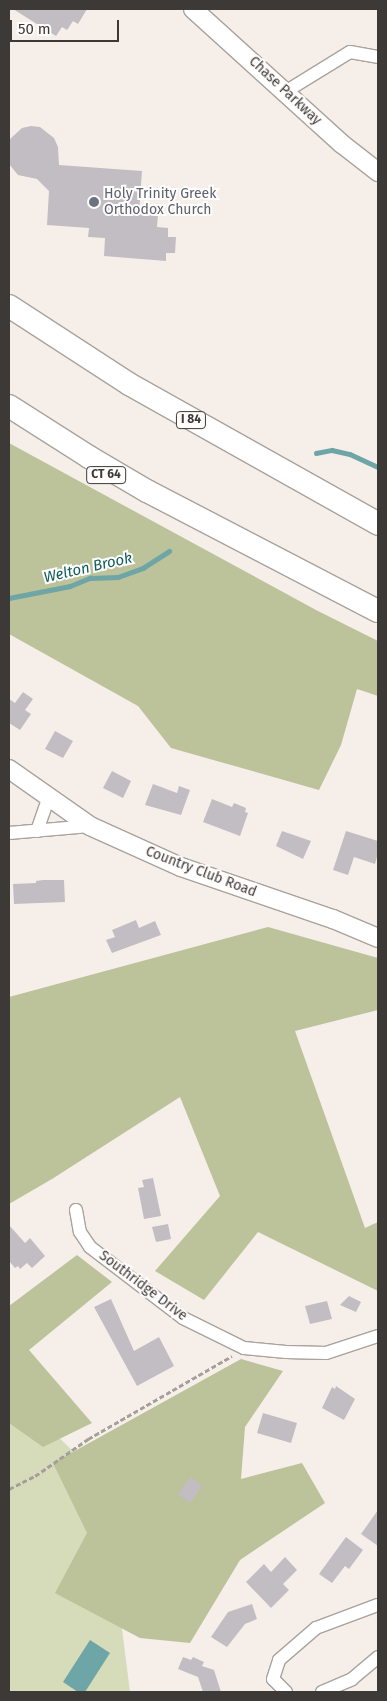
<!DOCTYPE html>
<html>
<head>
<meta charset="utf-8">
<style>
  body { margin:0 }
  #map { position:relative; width:387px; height:1701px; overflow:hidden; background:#f6efe9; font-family:"Fira Sans",sans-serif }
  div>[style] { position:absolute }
  .green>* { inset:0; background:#d6dbba }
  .forest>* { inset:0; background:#bcc299 }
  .water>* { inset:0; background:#6ea5a6 }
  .stream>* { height:4.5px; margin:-2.25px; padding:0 2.25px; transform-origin:2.25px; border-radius:2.25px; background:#6ea5a6 }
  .building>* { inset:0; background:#c2bdc3 }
  .path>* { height:2.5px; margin-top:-1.25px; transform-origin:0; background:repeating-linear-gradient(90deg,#a59f9b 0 5px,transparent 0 7.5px) }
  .roads { filter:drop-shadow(1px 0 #a9a29d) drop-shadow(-1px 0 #a9a29d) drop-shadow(0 1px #a9a29d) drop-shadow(0 -1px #a9a29d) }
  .street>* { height:12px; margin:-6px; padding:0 6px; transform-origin:6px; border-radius:6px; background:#fff }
  .secondary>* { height:18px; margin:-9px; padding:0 9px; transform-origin:9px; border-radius:9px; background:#fff }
  .highway>* { height:22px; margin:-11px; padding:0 11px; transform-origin:11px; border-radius:11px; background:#fff }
  .dots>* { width:14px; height:14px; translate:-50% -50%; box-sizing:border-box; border:2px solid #fffdfc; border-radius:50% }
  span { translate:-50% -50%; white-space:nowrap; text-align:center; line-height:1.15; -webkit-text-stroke:4px #fffdfc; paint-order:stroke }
  .shield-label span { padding:1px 4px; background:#fffdfc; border:1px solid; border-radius:4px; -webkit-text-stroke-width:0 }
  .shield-label { font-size:12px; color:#3c3937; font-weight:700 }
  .street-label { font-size:14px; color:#3c3937 }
  .worship-label { font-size:14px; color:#5b616d }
  .left { translate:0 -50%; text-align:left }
  .water-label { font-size:15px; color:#0e5c5f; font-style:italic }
  .frame { position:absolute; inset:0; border:10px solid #3c3937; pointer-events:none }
  .scale { position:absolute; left:10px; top:20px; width:109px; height:22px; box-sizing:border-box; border:2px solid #3c3937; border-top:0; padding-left:6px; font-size:15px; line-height:18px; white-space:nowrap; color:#3c3937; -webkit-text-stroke:4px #fffdfc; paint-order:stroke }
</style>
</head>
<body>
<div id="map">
  <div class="green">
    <div style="clip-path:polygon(9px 1387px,129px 1508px,121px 1621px,130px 1692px,9px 1692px)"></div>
  </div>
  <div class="forest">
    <div style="clip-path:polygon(9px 443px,316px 610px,378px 641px,378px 696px,357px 689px,341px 745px,319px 790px,171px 748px,138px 706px,9px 634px)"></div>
    <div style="clip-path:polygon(268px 927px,378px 958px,378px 1010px,295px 1031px,365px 1228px,378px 1222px,378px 1291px,258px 1232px,204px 1300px,155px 1271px,220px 1196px,180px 1097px,52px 1179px,9px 1204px,9px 997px)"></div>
    <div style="clip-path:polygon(77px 1255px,112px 1282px,29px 1350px,92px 1423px,43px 1447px,9px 1423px,9px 1306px)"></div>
    <div style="clip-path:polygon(241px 1359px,283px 1371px,245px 1427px,241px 1479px,302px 1463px,325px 1503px,240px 1560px,190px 1643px,140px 1638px,55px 1593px,87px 1533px,53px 1463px)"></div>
  </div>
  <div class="water">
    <div style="clip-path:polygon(90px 1640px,110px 1653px,85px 1692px,78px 1692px,63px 1682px)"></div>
  </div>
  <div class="stream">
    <div style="left:316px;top:453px;width:16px;rotate:-11deg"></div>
    <div style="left:332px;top:450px;width:18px;rotate:13deg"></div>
    <div style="left:350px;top:454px;width:31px;rotate:25deg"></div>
    <div style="left:9px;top:598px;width:62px;rotate:-11.1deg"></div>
    <div style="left:70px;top:586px;width:22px;rotate:-22deg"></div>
    <div style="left:90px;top:578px;width:28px;rotate:-2deg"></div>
    <div style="left:118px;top:577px;width:27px;rotate:-20deg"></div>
    <div style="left:143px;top:568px;width:31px;rotate:-33deg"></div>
  </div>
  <div class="building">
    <div style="clip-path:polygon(13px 9px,87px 9px,78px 24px,73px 21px,67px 30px,62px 27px,56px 36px)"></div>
    <div style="clip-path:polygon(31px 126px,40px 127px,54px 138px,58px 147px,59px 165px,142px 171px,139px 213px,158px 215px,157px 227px,168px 228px,168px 237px,176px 237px,175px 253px,166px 253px,166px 261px,104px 256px,105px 238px,88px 237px,89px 228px,47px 225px,49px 191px,37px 179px,18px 175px,9px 164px,10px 139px,22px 128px)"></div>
    <div style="clip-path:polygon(23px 692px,33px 699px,25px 710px,31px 714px,20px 730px,9px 723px,9px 699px,15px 703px)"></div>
    <div style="clip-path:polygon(55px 731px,73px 741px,63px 758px,45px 749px)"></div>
    <div style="clip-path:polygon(112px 771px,131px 781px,123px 798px,103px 788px)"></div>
    <div style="clip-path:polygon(153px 784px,177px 793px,179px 786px,190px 790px,181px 815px,145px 805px)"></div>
    <div style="clip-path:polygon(212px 799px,232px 807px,234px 803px,246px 808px,245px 812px,248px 813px,240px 836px,203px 822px)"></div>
    <div style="clip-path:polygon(282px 831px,311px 841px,303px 859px,276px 846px)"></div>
    <div style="clip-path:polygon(346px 831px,378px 841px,378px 853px,375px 864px,354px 857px,348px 875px,333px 870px)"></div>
    <div style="clip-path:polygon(43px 880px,64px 880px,65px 902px,14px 904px,13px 884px,36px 883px,36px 881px)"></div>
    <div style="clip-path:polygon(136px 920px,139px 928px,155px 921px,161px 935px,112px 953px,106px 940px,115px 937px,112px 930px)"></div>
    <div style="clip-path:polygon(153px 1178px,161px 1216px,144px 1219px,138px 1188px,144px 1187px,142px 1180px)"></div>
    <div style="clip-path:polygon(168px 1224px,171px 1239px,156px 1242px,152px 1227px)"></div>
    <div style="clip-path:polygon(9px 1225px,25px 1243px,30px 1238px,45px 1256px,32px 1268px,27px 1263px,20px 1269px,18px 1266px,15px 1268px,9px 1261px)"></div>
    <div style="clip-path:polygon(349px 1296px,361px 1302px,356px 1312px,340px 1305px)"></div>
    <div style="clip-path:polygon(111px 1299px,134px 1351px,159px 1337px,174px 1366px,137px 1386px,94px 1307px)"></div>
    <div style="clip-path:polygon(327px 1301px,332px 1319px,310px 1324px,305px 1306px)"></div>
    <div style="clip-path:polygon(336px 1386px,355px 1399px,344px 1420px,322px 1408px,332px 1387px,335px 1389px)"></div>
    <div style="clip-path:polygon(263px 1413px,297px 1423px,291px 1443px,257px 1433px)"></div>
    <div style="clip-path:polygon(191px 1477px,202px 1486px,190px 1503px,178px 1494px)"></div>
    <div style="clip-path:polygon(378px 1510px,378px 1546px,361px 1534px)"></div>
    <div style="clip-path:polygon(346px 1537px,363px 1550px,349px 1569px,345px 1566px,332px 1583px,319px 1574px)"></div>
    <div style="clip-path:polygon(285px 1557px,297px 1570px,283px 1584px,289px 1590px,271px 1608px,246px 1582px,264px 1564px,271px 1572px)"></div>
    <div style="clip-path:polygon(252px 1604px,257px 1619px,245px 1624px,227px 1647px,211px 1637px,228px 1612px)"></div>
    <div style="clip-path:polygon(183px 1657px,191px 1660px,193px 1657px,204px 1662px,202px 1666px,214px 1670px,221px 1692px,203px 1692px,198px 1677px,178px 1669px)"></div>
  </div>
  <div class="path">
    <div style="left:9px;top:1489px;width:29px;rotate:-27deg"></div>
    <div style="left:35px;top:1476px;width:65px;rotate:-34.9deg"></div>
    <div style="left:88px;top:1439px;width:166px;rotate:-30deg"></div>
  </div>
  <div class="roads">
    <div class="street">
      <div style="left:285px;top:92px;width:76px;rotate:-31.6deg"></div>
      <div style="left:350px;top:52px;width:28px;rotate:10deg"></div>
      <div style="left:37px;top:831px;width:36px;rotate:-71deg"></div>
      <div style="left:9px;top:833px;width:81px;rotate:-4.9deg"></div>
      <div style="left:76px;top:1210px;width:22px;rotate:80deg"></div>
      <div style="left:80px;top:1232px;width:18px;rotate:56deg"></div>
      <div style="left:90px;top:1247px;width:117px;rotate:37.4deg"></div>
      <div style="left:183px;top:1318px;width:68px;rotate:26.2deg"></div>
      <div style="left:244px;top:1348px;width:42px;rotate:5.4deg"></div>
      <div style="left:286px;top:1352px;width:40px;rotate:1.4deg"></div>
      <div style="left:326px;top:1353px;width:55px;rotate:-18.1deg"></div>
      <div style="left:286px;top:1692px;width:18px;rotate:-135deg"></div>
      <div style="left:273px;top:1679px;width:20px;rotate:-72deg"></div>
      <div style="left:279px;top:1660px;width:49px;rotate:-40.9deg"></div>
      <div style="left:316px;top:1628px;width:66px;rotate:-20.4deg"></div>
      <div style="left:322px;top:1692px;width:33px;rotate:-23deg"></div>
      <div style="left:352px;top:1679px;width:34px;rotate:-40deg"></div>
    </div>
    <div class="secondary">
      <div style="left:193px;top:9px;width:201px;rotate:42.2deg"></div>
      <div style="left:342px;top:144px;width:46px;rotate:37.9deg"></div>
      <div style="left:9px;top:769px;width:99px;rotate:35.1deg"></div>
      <div style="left:90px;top:826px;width:100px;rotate:24.3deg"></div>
      <div style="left:181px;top:867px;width:161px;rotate:18.9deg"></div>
      <div style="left:333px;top:919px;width:49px;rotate:22.9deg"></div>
    </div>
    <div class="highway">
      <div style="left:9px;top:306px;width:143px;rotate:33deg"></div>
      <div style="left:129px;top:384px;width:286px;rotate:29.3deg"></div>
      <div style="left:9px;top:406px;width:95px;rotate:32.5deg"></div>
      <div style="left:89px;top:457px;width:67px;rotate:30.4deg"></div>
      <div style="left:147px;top:491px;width:260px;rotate:27.5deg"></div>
    </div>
  </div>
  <div class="dots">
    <div style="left:94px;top:202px;background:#6b7280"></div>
  </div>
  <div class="shield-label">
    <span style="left:191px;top:420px">I 84</span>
    <span style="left:106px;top:475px">CT 64</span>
  </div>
  <div class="street-label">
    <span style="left:285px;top:91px;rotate:43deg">Chase Parkway</span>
    <span style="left:201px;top:872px;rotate:21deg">Country Club Road</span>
    <span style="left:143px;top:1286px;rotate:37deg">Southridge Drive</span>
  </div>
  <div class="worship-label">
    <span class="left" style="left:104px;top:202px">Holy Trinity Greek<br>Orthodox Church</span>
  </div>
  <div class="water-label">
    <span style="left:88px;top:568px;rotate:-13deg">Welton Brook</span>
  </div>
  <div class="frame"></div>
  <div class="scale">50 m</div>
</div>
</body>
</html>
